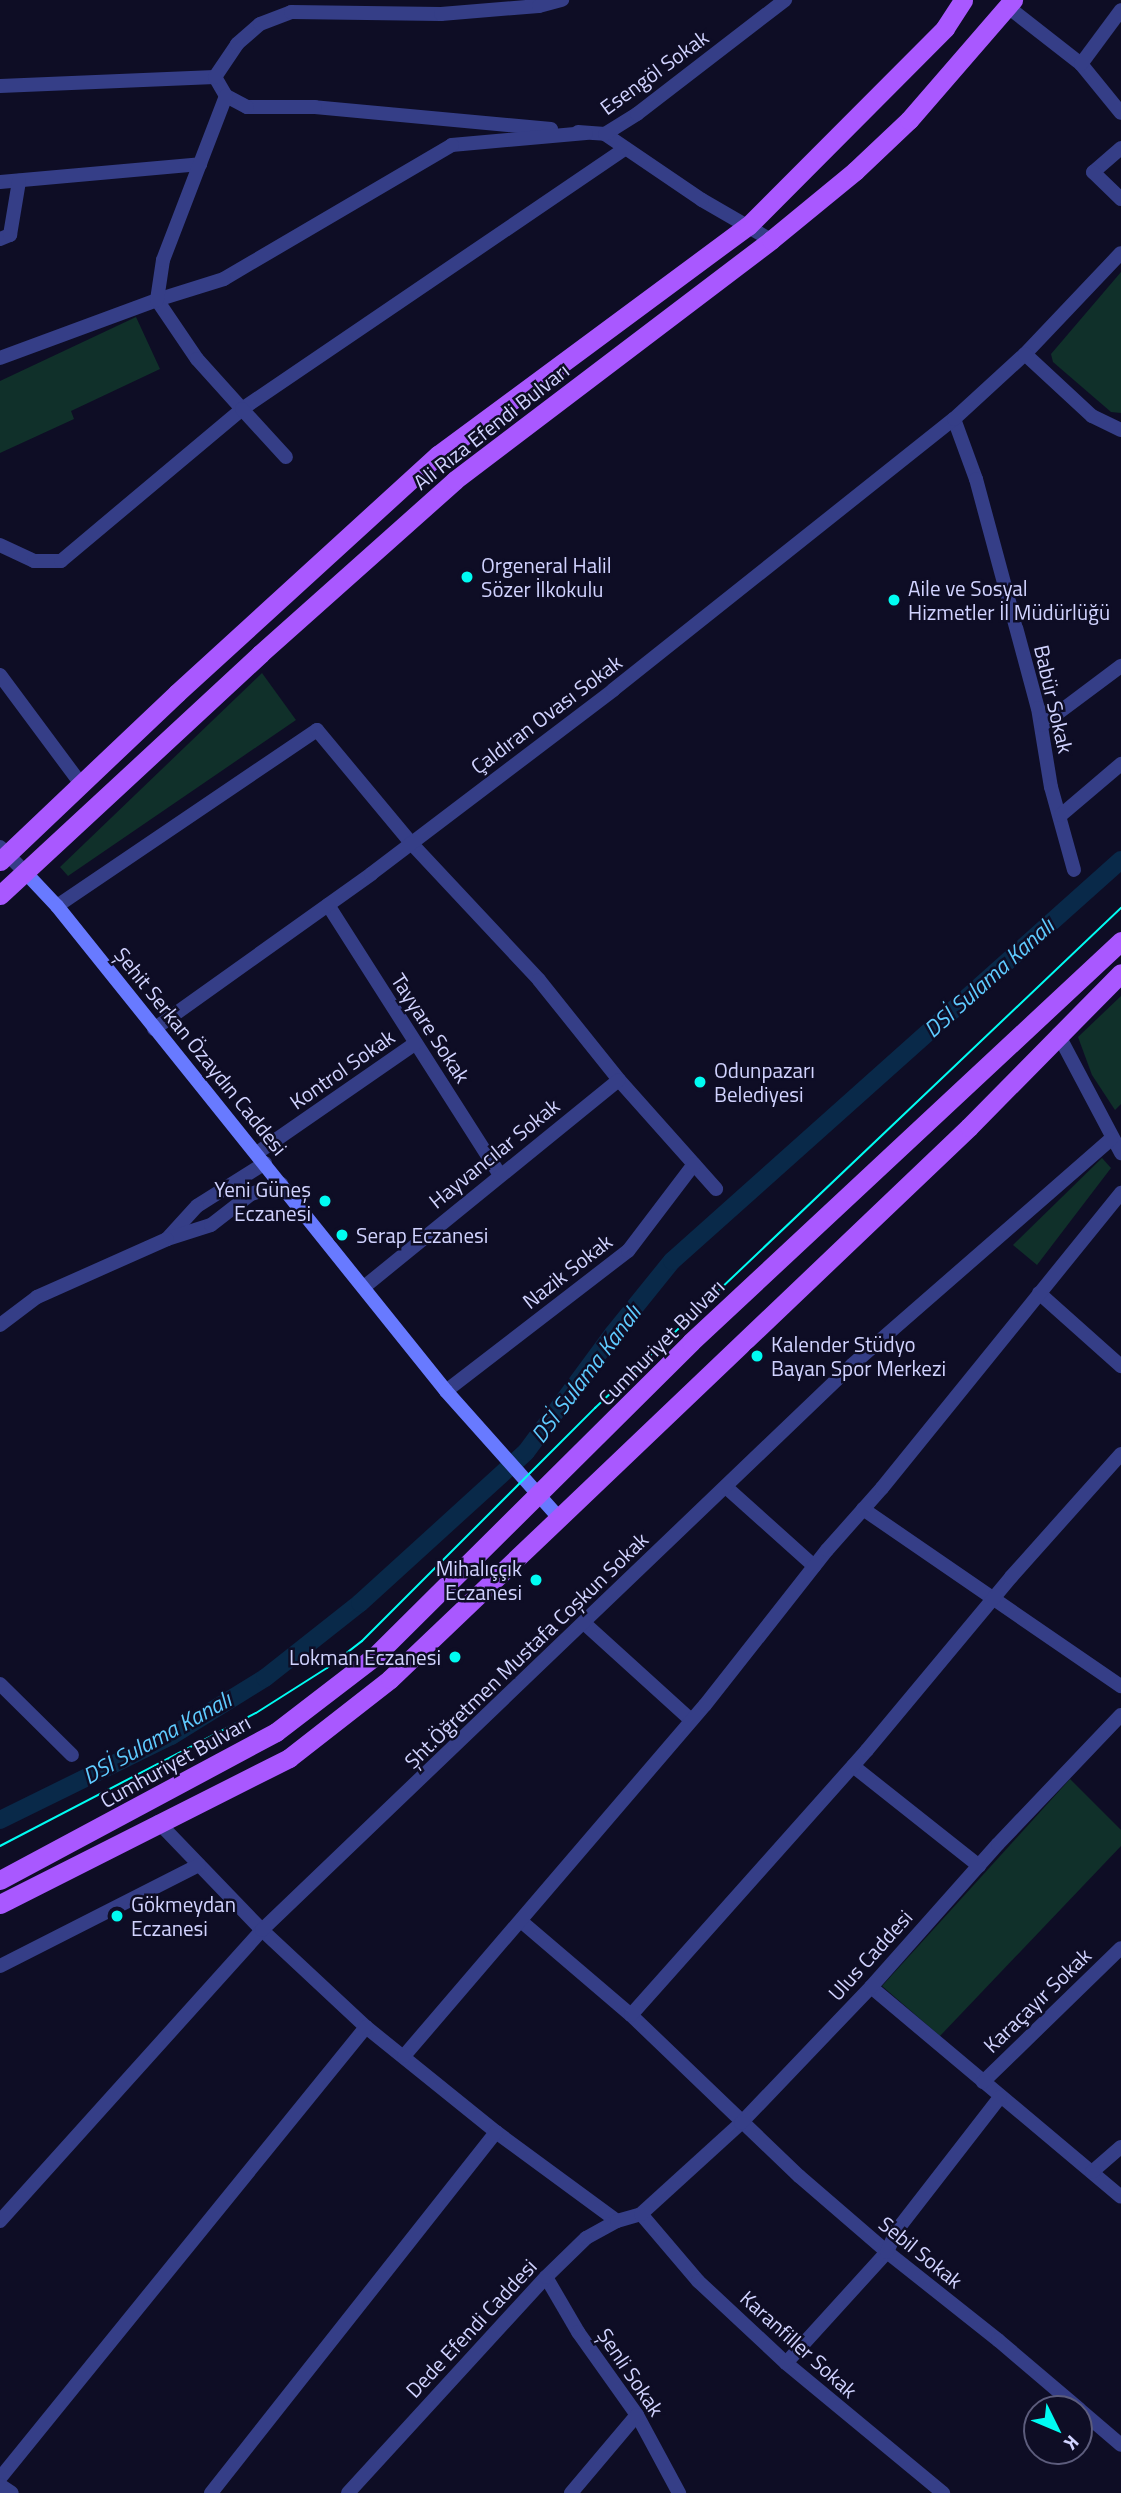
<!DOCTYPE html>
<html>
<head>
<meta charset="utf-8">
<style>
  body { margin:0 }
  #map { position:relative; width:1121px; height:2493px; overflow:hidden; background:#0e0d25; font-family:"Titillium Web",sans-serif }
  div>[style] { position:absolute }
  .green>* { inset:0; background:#10302a }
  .canal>* { height:18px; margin:-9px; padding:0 9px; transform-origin:9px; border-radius:9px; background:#092949 }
  .minor>* { height:14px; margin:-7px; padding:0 7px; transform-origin:7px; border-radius:7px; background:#353e87 }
  .secondary>* { height:14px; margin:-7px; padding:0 7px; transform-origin:7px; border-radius:7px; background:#687aff }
  .primary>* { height:19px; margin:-9.5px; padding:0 9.5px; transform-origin:9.5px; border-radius:9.5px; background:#a958ff }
  .tram>* { height:2px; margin:-1px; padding:0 1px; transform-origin:1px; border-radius:1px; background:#00fcf2 }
  .dots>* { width:19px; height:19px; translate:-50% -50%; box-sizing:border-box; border:4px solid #0e0d25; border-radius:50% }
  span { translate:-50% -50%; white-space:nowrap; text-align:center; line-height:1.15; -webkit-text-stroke:5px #0e0d25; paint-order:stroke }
  .street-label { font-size:21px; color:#d1d3ff }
  .poi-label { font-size:21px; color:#d1d3ff }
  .left { translate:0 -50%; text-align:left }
  .right { translate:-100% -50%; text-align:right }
  .water-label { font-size:23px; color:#5fcbff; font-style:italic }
  .north { position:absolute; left:1023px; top:2395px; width:70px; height:70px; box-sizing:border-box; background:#0e0d25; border:2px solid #5c5c7c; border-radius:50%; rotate:133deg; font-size:19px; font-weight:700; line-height:28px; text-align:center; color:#d1d3ff }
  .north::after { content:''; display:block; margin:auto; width:24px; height:32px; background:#00fcf2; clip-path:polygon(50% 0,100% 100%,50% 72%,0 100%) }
</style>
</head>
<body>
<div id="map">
  <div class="green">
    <div style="clip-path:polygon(1121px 272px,1121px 413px,1111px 412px,1053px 362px,1051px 354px)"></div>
    <div style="clip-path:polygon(136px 317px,160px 369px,71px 411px,74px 419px,0 453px,0 381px)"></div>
    <div style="clip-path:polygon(262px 673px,296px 720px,68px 876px,60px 867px)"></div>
    <div style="clip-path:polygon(1121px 996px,1121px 1104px,1115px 1110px,1092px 1075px,1078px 1037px)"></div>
    <div style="clip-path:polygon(1102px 1158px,1111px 1168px,1037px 1265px,1013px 1245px)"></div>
    <div style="clip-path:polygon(1070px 1779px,1121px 1830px,1121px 1846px,940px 2036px,882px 1986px)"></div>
  </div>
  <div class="canal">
    <div style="left:0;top:1820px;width:191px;rotate:-26.2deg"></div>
    <div style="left:171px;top:1736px;width:110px;rotate:-31.7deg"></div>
    <div style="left:265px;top:1678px;width:121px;rotate:-38.3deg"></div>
    <div style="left:360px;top:1603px;width:224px;rotate:-42.3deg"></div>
    <div style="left:526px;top:1452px;width:147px;rotate:-53.6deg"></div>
    <div style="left:613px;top:1334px;width:94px;rotate:-51.1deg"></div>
    <div style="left:672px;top:1261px;width:602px;rotate:-41.77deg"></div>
  </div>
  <div class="minor">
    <div style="left:1008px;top:7px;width:93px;rotate:38deg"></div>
    <div style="left:1081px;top:64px;width:63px;rotate:50.8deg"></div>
    <div style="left:1081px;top:64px;width:67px;rotate:-53.5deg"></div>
    <div style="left:0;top:86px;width:215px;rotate:-2.4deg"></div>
    <div style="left:551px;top:129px;width:237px;rotate:-174.7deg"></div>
    <div style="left:315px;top:107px;width:68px;rotate:180deg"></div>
    <div style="left:247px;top:107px;width:24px;rotate:-152deg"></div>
    <div style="left:226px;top:96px;width:22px;rotate:-120deg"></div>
    <div style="left:215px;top:77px;width:40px;rotate:-56deg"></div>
    <div style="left:237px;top:44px;width:30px;rotate:-41deg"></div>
    <div style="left:260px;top:24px;width:33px;rotate:-21deg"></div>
    <div style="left:291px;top:12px;width:150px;rotate:0.8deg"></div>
    <div style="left:441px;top:14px;width:98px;rotate:-4.7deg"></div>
    <div style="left:539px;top:6px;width:24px;rotate:-15deg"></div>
    <div style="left:578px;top:132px;width:27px;rotate:4deg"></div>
    <div style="left:586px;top:133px;width:135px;rotate:174.9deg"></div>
    <div style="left:452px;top:145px;width:264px;rotate:149.6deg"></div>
    <div style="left:224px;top:279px;width:70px;rotate:162.6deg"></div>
    <div style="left:157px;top:300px;width:71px;rotate:55.9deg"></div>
    <div style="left:197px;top:359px;width:67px;rotate:48deg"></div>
    <div style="left:242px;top:409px;width:462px;rotate:-34.2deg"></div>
    <div style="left:1121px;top:148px;width:37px;rotate:139deg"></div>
    <div style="left:1093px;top:172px;width:39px;rotate:44deg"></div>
    <div style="left:0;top:182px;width:201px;rotate:-5.1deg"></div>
    <div style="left:0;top:239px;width:11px;rotate:-22deg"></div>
    <div style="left:10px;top:235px;width:55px;rotate:-80.5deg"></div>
    <div style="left:771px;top:240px;width:80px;rotate:-149.9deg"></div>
    <div style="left:702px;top:200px;width:117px;rotate:-145.8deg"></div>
    <div style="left:605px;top:134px;width:38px;rotate:-32deg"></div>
    <div style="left:637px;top:114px;width:187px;rotate:-37.6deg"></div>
    <div style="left:1025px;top:354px;width:139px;rotate:-46.5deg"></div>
    <div style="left:0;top:358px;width:167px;rotate:-20.3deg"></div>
    <div style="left:157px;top:300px;width:40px;rotate:-81.5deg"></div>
    <div style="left:163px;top:260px;width:176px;rotate:-69deg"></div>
    <div style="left:954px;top:419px;width:64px;rotate:69.9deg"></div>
    <div style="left:976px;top:479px;width:237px;rotate:74.9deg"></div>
    <div style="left:1038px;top:708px;width:80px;rotate:80.7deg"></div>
    <div style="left:1051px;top:787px;width:86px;rotate:74.5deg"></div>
    <div style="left:0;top:545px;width:38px;rotate:25deg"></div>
    <div style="left:34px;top:561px;width:27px"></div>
    <div style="left:61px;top:561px;width:236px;rotate:-40deg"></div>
    <div style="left:242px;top:409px;width:65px;rotate:47.5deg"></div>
    <div style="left:0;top:675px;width:136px;rotate:53.4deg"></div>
    <div style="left:1042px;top:725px;width:99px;rotate:-36.8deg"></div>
    <div style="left:1061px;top:815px;width:79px;rotate:-40.4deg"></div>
    <div style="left:0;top:847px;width:34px;rotate:45deg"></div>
    <div style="left:328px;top:905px;width:320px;rotate:57.5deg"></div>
    <div style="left:57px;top:906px;width:314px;rotate:-34.1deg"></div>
    <div style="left:317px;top:730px;width:147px;rotate:50.2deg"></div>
    <div style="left:411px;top:843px;width:187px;rotate:46.9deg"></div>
    <div style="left:539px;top:980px;width:128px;rotate:51.3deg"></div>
    <div style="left:619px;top:1080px;width:146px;rotate:48.3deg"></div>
    <div style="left:154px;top:1029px;width:267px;rotate:-35.5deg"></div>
    <div style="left:371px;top:874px;width:304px;rotate:-37.2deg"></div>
    <div style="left:613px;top:690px;width:436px;rotate:-38.5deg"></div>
    <div style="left:954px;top:419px;width:96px;rotate:-42.5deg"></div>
    <div style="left:1025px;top:354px;width:91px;rotate:42.8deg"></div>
    <div style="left:1092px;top:416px;width:32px;rotate:26deg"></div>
    <div style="left:1058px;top:1034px;width:135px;rotate:62.1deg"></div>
    <div style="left:257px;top:1153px;width:193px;rotate:-34.7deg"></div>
    <div style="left:265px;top:1163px;width:80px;rotate:147.7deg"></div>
    <div style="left:197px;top:1206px;width:45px;rotate:132.3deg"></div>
    <div style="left:167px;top:1239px;width:46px;rotate:-17.7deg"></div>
    <div style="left:211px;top:1225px;width:51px;rotate:-37.8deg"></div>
    <div style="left:251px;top:1194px;width:32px;rotate:-18deg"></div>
    <div style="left:364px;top:1287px;width:328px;rotate:-39.1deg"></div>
    <div style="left:1039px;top:1293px;width:110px;rotate:41.7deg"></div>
    <div style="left:0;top:1325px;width:46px;rotate:-37.1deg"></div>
    <div style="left:37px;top:1297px;width:142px;rotate:-24deg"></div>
    <div style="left:446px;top:1391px;width:230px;rotate:-37.6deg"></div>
    <div style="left:628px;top:1251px;width:109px;rotate:-52.8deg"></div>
    <div style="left:727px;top:1488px;width:117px;rotate:41.9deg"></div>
    <div style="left:863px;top:1509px;width:313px;rotate:34.5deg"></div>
    <div style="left:584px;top:1623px;width:144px;rotate:42.2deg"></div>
    <div style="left:0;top:1684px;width:101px;rotate:44.6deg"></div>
    <div style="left:853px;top:1766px;width:161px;rotate:38.4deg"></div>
    <div style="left:158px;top:1822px;width:150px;rotate:46.1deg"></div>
    <div style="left:262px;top:1930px;width:142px;rotate:43deg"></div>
    <div style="left:366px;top:2027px;width:167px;rotate:38.9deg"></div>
    <div style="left:496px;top:2132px;width:150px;rotate:36.3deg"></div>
    <div style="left:522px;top:1922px;width:143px;rotate:40.5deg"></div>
    <div style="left:631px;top:2015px;width:233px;rotate:43.8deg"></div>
    <div style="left:799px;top:2176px;width:116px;rotate:40.8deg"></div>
    <div style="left:887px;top:2252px;width:142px;rotate:38.4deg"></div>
    <div style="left:998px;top:2340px;width:106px;rotate:40.4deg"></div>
    <div style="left:0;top:1966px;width:223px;rotate:-26.9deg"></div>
    <div style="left:871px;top:1987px;width:326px;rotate:40deg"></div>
    <div style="left:631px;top:2015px;width:355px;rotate:-48.3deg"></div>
    <div style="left:867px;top:1750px;width:225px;rotate:-50.2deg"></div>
    <div style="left:1011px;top:1577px;width:165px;rotate:-48.2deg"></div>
    <div style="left:404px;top:2056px;width:462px;rotate:-49.4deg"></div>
    <div style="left:705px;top:1705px;width:197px;rotate:-51.8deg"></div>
    <div style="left:827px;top:1550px;width:83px;rotate:-48.4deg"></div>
    <div style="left:882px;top:1488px;width:380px;rotate:-51deg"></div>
    <div style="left:983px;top:2082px;width:192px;rotate:-44.2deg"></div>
    <div style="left:1092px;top:2172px;width:38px;rotate:-41deg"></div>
    <div style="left:641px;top:2214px;width:88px;rotate:49.6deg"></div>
    <div style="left:698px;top:2281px;width:120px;rotate:43deg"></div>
    <div style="left:786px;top:2363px;width:204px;rotate:39.6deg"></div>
    <div style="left:0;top:2221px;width:392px;rotate:-48deg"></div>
    <div style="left:262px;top:1930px;width:817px;rotate:-43.76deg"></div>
    <div style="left:852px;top:1365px;width:344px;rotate:-41.1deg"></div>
    <div style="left:546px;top:2277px;width:64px;rotate:59.8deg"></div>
    <div style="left:578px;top:2332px;width:102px;rotate:54.6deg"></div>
    <div style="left:637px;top:2415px;width:89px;rotate:61.7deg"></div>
    <div style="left:786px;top:2363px;width:150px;rotate:-47.7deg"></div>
    <div style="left:887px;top:2252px;width:24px;rotate:-66deg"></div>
    <div style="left:897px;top:2230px;width:168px;rotate:-52.2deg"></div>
    <div style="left:1079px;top:2409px;width:55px;rotate:40.6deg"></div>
    <div style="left:0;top:2478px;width:581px;rotate:-50.94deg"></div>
    <div style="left:0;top:2485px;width:14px;rotate:34deg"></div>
    <div style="left:211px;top:2493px;width:460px;rotate:-51.7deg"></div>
    <div style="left:348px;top:2493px;width:293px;rotate:-47.5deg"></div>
    <div style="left:546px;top:2277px;width:56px;rotate:-44.3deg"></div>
    <div style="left:586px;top:2238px;width:35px;rotate:-29deg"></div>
    <div style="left:617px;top:2221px;width:25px;rotate:-16deg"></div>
    <div style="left:641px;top:2214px;width:135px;rotate:-42.3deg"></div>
    <div style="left:741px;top:2123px;width:188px;rotate:-46.3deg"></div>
    <div style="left:871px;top:1987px;width:191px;rotate:-48.4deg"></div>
    <div style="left:998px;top:1844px;width:178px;rotate:-46.4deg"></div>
    <div style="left:571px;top:2493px;width:102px;rotate:-49.8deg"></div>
  </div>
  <div class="secondary">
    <div style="left:24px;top:871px;width:48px;rotate:46.7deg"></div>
    <div style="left:57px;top:906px;width:622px;rotate:51.27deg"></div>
    <div style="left:446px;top:1391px;width:170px;rotate:48.3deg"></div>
  </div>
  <div class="primary">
    <div style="left:0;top:861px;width:244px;rotate:-43.5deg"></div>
    <div style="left:177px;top:693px;width:353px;rotate:-42.4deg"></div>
    <div style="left:438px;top:455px;width:385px;rotate:-36.5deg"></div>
    <div style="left:748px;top:226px;width:279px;rotate:-45.1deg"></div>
    <div style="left:945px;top:28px;width:33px;rotate:-57deg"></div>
    <div style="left:0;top:895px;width:355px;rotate:-42.8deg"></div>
    <div style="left:260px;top:654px;width:261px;rotate:-41.7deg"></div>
    <div style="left:455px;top:480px;width:397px;rotate:-37.2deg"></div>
    <div style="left:771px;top:240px;width:109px;rotate:-39.4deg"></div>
    <div style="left:855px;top:171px;width:74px;rotate:-43.4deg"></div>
    <div style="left:909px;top:120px;width:159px;rotate:-49.1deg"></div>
    <div style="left:0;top:1880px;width:313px;rotate:-28.2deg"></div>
    <div style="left:276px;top:1732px;width:125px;rotate:-37.5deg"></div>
    <div style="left:375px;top:1656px;width:445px;rotate:-44.8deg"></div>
    <div style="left:691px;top:1342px;width:588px;rotate:-43deg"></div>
    <div style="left:0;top:1904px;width:324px;rotate:-26.8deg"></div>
    <div style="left:289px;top:1758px;width:128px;rotate:-38deg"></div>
    <div style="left:390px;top:1679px;width:800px;rotate:-43.63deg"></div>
    <div style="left:969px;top:1127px;width:216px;rotate:-45.4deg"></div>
  </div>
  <div class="tram">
    <div style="left:0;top:1846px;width:288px;rotate:-27.5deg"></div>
    <div style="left:256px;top:1713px;width:84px;rotate:-32.4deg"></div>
    <div style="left:327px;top:1668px;width:44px;rotate:-37.6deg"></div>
    <div style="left:362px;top:1641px;width:330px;rotate:-45deg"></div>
    <div style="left:595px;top:1408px;width:726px;rotate:-43.55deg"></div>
  </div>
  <div class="dots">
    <div style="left:467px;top:577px;background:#00fcf2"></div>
    <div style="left:894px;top:600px;background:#00fcf2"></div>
    <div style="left:700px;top:1082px;background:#00fcf2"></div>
    <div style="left:325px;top:1201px;background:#00fcf2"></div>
    <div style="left:342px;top:1235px;background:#00fcf2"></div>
    <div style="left:757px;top:1356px;background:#00fcf2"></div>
    <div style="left:536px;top:1580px;background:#00fcf2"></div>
    <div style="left:455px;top:1657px;background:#00fcf2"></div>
    <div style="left:117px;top:1916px;background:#00fcf2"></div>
  </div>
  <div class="street-label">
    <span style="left:654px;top:72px;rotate:-36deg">Esengöl Sokak</span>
    <span style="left:491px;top:426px;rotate:-38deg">Ali Rıza Efendi Bulvarı</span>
    <span style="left:1054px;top:699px;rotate:77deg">Babür Sokak</span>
    <span style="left:546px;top:714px;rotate:-37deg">Çaldıran Ovası Sokak</span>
    <span style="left:431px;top:1028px;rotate:57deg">Tayyare Sokak</span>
    <span style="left:201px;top:1051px;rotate:51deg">Şehit Serkan Özaydın Caddesi</span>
    <span style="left:342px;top:1069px;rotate:-35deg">Kontrol Sokak</span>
    <span style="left:494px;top:1153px;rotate:-39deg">Hayvancılar Sokak</span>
    <span style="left:567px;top:1271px;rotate:-38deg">Nazik Sokak</span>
    <span style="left:661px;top:1342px;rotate:-45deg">Cumhuriyet Bulvarı</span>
    <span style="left:526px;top:1650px;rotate:-44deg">Şht.Öğretmen Mustafa Coşkun Sokak</span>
    <span style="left:175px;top:1761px;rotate:-29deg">Cumhuriyet Bulvarı</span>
    <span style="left:870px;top:1955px;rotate:-48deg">Ulus Caddesi</span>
    <span style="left:1037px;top:2000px;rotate:-44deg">Karaçayır Sokak</span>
    <span style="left:921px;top:2252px;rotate:39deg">Sebil Sokak</span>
    <span style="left:471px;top:2328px;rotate:-47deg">Dede Efendi Caddesi</span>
    <span style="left:799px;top:2344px;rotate:42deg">Karanfiller Sokak</span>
    <span style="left:631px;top:2372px;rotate:56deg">Şenli Sokak</span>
  </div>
  <div class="poi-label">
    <span class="left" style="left:481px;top:577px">Orgeneral Halil<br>Sözer İlkokulu</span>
    <span class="left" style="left:908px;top:600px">Aile ve Sosyal<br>Hizmetler İl Müdürlüğü</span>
    <span class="left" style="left:714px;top:1082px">Odunpazarı<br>Belediyesi</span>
    <span class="right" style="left:311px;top:1201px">Yeni Güneş<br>Eczanesi</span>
    <span class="left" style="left:356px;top:1235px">Serap Eczanesi</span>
    <span class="left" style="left:771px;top:1356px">Kalender Stüdyo<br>Bayan Spor Merkezi</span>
    <span class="right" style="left:522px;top:1580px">Mihalıççık<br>Eczanesi</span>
    <span class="right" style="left:441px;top:1657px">Lokman Eczanesi</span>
    <span class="left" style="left:131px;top:1916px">Gökmeydan<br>Eczanesi</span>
  </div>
  <div class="water-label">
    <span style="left:989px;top:978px;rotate:-42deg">DSİ Sulama Kanalı</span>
    <span style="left:586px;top:1374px;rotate:-53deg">DSİ Sulama Kanalı</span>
    <span style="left:157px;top:1738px;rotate:-29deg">DSİ Sulama Kanalı</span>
  </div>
  <div class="north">K</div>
</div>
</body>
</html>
